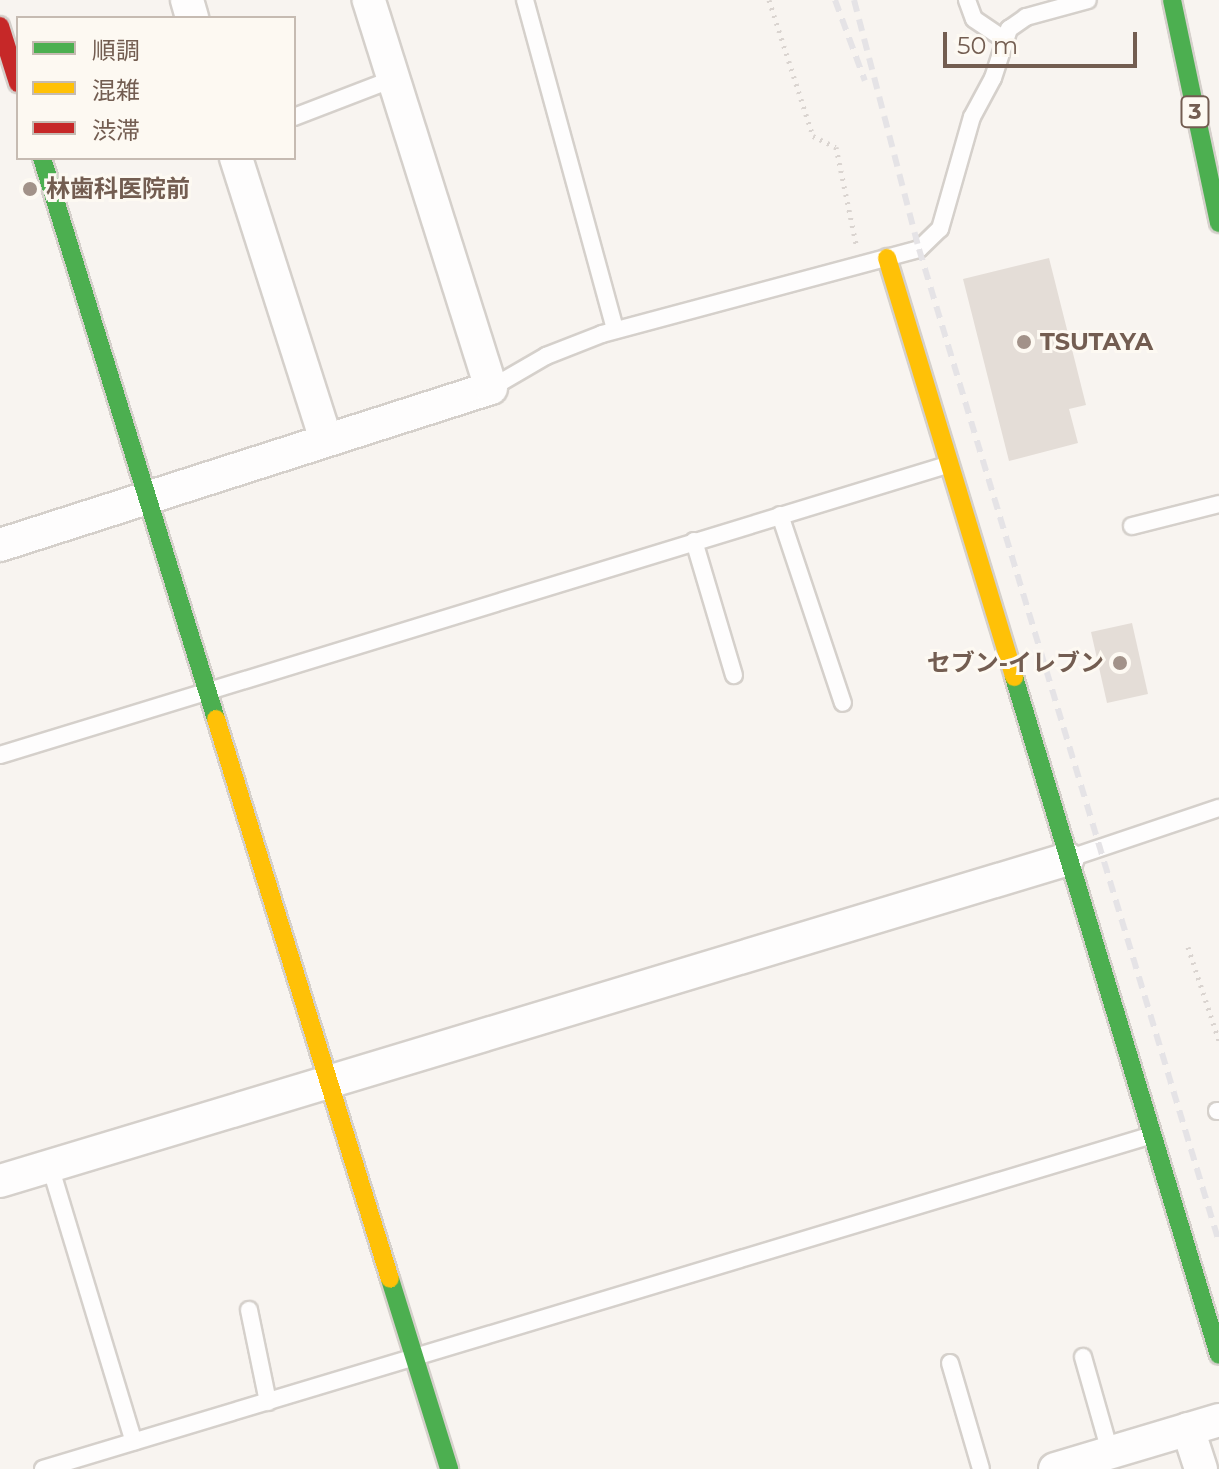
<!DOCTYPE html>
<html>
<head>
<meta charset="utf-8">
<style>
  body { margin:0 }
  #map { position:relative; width:1219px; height:1469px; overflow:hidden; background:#f8f4f0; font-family:Montserrat,"Noto Sans JP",sans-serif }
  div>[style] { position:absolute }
  .building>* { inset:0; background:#e4ddd7 }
  .path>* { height:5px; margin-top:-2.5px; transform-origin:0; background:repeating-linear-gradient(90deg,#dad4d0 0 2px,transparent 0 8px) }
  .roads { filter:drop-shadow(2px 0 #d5d0cb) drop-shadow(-2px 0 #d5d0cb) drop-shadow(0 2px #d5d0cb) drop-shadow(0 -2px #d5d0cb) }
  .lane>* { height:16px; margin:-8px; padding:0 8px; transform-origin:8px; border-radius:8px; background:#fefdfd }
  .street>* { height:32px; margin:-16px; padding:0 16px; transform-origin:16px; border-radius:16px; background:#fefdfd }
  .fast>* { height:18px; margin:-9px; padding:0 9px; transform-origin:9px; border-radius:9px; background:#4caf50 }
  .slow>* { height:18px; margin:-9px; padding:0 9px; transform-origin:9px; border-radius:9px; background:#ffc107 }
  .jam>* { height:18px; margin:-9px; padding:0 9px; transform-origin:9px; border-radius:9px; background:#c62828 }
  .rail>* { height:6px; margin-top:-3px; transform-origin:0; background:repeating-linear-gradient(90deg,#e5e3e6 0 12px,transparent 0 20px) }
  .dots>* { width:22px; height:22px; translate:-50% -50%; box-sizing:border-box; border:4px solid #fdf9f2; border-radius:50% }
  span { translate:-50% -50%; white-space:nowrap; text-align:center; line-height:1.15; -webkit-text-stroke:6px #fdf9f2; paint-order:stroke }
  .shield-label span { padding:2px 6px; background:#fdf9f2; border:2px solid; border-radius:6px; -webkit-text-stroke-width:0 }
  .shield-label { font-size:22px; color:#735d51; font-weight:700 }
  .poi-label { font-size:24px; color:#735d51; font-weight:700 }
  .left { translate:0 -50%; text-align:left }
  .right { translate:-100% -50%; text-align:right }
  .legend { position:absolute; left:16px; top:16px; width:280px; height:144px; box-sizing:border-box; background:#fdf9f2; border:2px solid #c6bbb2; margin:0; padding:10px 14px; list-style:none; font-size:24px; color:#735d51 }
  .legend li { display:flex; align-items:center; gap:16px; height:40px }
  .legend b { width:40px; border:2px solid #c6bbb2 }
  .scale { position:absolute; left:943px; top:32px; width:194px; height:36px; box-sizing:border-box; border:4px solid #735d51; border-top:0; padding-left:10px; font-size:24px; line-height:28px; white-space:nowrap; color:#735d51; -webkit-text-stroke:6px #fdf9f2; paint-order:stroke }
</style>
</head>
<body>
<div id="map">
  <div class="building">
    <div style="clip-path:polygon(1049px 258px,1086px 405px,1069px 409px,1078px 443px,1009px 461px,963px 279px)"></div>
    <div style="clip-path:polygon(1132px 623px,1148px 694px,1107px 703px,1091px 632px)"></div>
  </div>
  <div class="path">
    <div style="left:769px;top:0;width:143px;rotate:72.1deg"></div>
    <div style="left:813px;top:136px;width:25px;rotate:26deg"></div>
    <div style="left:836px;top:147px;width:99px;rotate:78.3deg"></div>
    <div style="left:1188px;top:947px;width:99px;rotate:71.7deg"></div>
  </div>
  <div class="roads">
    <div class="lane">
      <div style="left:525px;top:0;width:342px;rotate:74.7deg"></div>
      <div style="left:967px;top:0;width:20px;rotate:70deg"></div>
      <div style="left:974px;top:19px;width:36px;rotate:34deg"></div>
      <div style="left:294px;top:117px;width:101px;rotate:-21deg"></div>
      <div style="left:388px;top:81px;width:6px;rotate:18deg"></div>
      <div style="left:491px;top:388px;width:64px;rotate:-30.2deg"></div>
      <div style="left:546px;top:356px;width:60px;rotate:-21.4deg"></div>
      <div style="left:602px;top:334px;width:328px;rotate:-15deg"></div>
      <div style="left:919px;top:249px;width:29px;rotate:-44deg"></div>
      <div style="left:940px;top:229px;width:116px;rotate:-74.1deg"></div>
      <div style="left:972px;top:117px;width:44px;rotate:-61.7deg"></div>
      <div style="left:993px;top:78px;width:52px;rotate:-71.9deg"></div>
      <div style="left:1009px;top:29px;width:21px;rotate:-35deg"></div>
      <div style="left:1026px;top:17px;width:64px;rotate:-15.3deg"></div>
      <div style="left:780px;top:515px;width:198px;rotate:71.5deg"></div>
      <div style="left:1132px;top:526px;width:90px;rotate:-14.2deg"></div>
      <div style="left:694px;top:541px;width:140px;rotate:73.4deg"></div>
      <div style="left:0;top:755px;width:990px;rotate:-17.03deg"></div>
      <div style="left:1070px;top:858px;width:157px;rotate:-18.6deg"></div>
      <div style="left:1217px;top:1111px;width:2px"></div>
      <div style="left:50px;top:1166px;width:288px;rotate:73.1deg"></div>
      <div style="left:249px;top:1310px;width:94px;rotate:78.3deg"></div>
      <div style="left:1083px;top:1357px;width:99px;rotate:74.1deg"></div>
      <div style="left:950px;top:1363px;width:110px;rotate:73.7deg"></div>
      <div style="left:43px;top:1469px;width:1158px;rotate:-16.76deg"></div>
    </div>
    <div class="street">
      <div style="left:187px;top:0;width:19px;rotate:74deg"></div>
      <div style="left:236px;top:158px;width:296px;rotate:72.3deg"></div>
      <div style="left:0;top:545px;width:515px;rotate:-17.73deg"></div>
      <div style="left:491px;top:388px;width:407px;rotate:-107.5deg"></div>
      <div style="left:0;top:1181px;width:1115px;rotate:-16.78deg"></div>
      <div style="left:1188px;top:1429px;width:42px;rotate:72deg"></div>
      <div style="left:1055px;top:1469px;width:171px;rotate:-16.6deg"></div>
    </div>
    <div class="fast">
      <div style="left:1172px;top:0;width:228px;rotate:78.1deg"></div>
      <div style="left:42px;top:158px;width:587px;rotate:72.77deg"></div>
      <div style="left:1014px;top:677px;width:708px;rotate:73.18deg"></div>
      <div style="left:390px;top:1279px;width:199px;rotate:72.7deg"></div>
    </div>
    <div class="slow">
      <div style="left:887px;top:258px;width:438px;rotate:73.1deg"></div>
      <div style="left:216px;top:719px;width:586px;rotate:72.74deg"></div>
    </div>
    <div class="jam">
      <div style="left:0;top:26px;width:60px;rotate:72.5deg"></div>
    </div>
  </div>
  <div class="rail">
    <div style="left:835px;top:0;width:86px;rotate:69.7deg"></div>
    <div style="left:854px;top:0;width:257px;rotate:75.4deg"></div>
    <div style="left:919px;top:249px;width:1037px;rotate:73.19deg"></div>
  </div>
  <div class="dots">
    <div style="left:30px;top:189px;background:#a29289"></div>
    <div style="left:1024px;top:342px;background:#a29289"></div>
    <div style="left:1120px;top:663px;background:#a29289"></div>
  </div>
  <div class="shield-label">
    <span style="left:1195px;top:112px">3</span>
  </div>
  <div class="poi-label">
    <span class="left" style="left:46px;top:189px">林歯科医院前</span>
    <span class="left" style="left:1040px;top:342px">TSUTAYA</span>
    <span class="right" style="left:1104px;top:663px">セブン-イレブン</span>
  </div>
  <ul class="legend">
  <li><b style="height:10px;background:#4caf50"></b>順調</li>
  <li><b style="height:10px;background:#ffc107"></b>混雑</li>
  <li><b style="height:10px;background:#c62828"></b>渋滞</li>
  </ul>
  <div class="scale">50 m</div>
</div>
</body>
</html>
